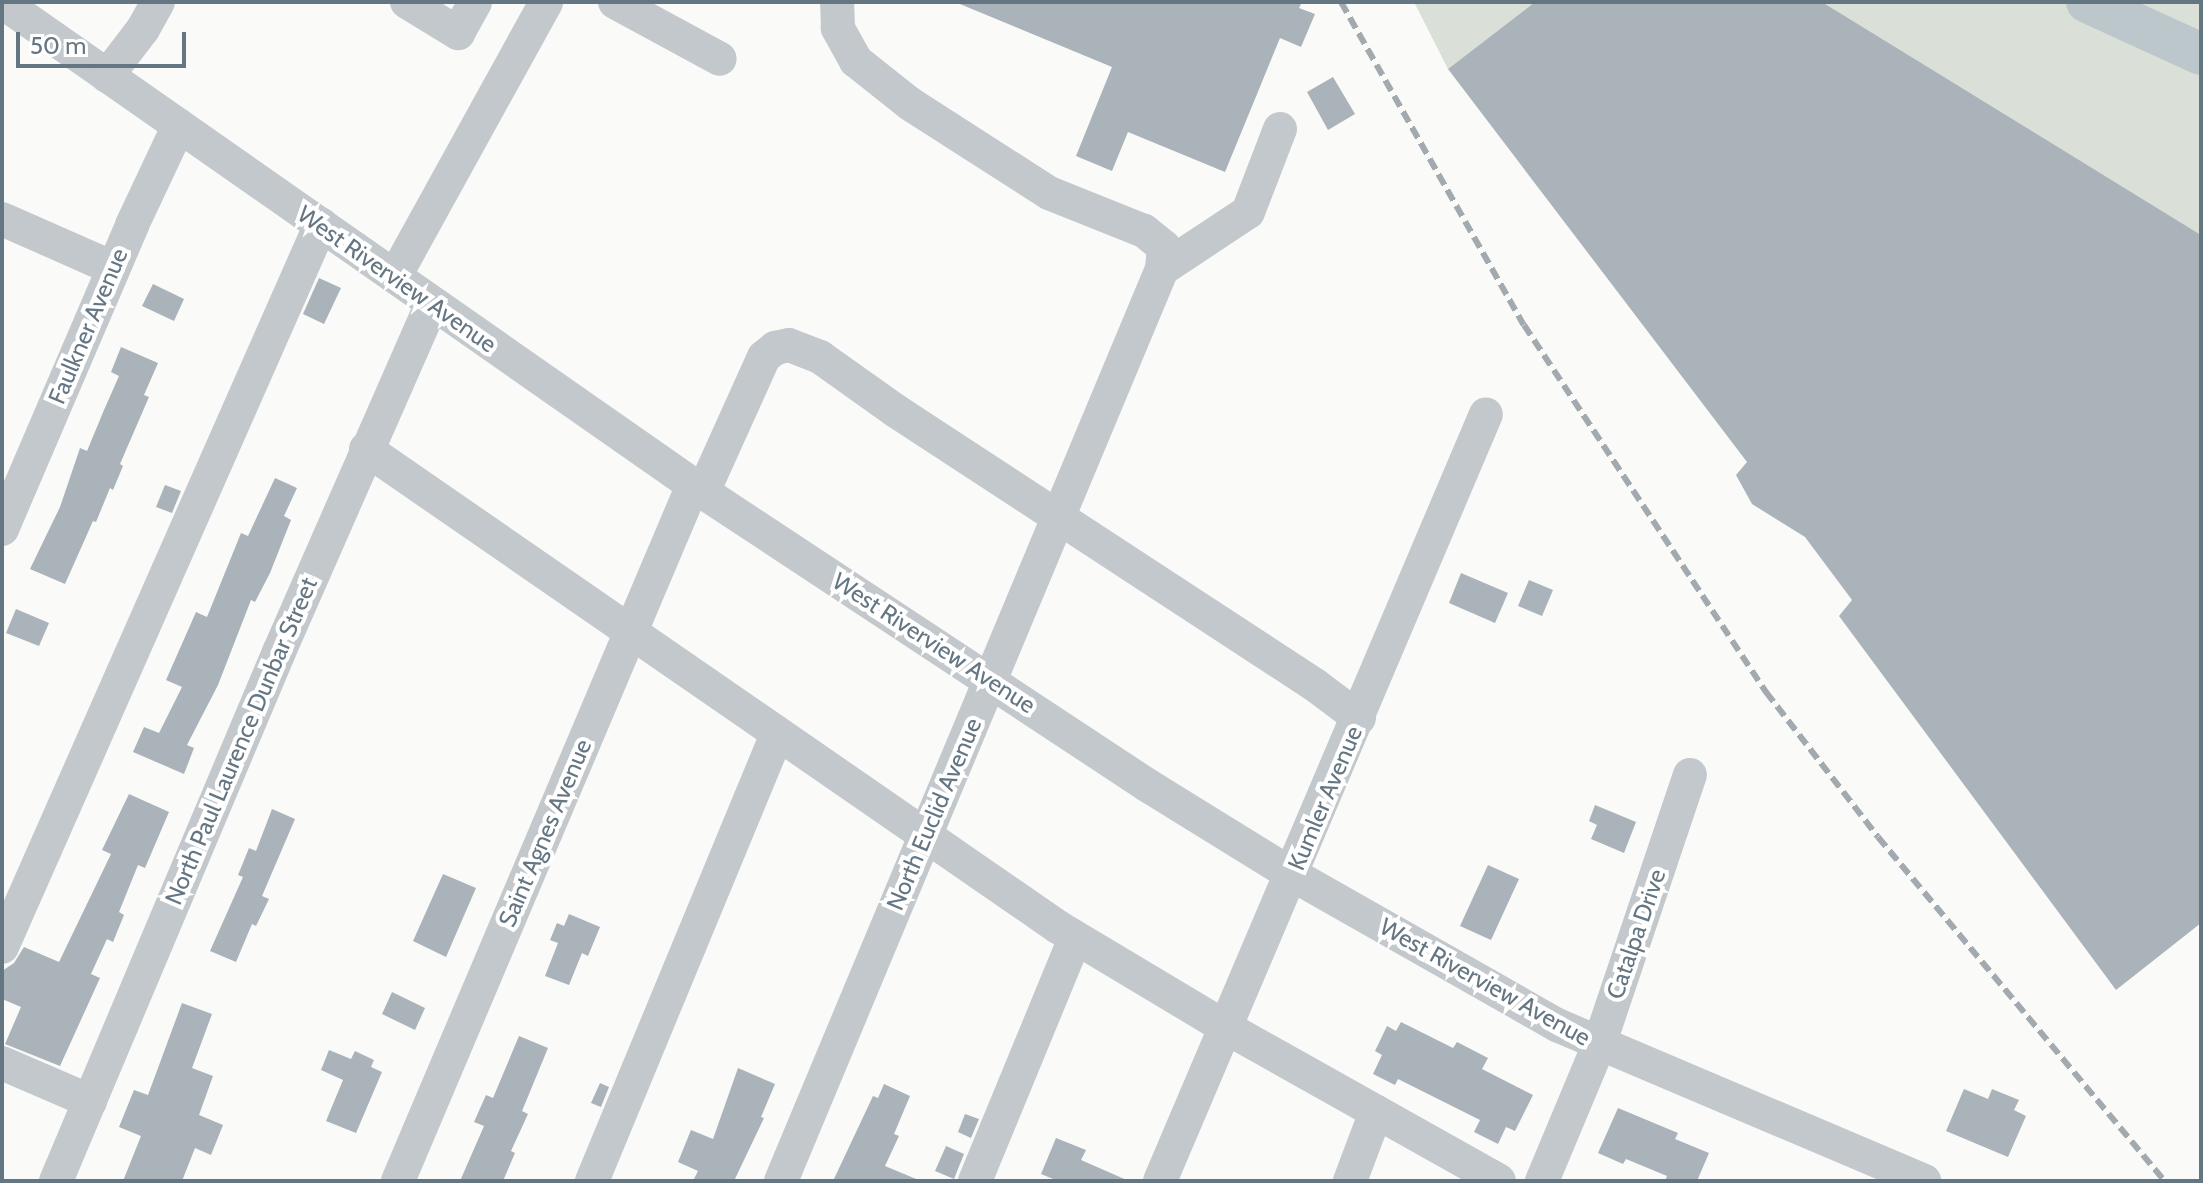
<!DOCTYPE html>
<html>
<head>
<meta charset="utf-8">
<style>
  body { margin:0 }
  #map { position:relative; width:2203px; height:1183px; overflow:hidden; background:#fafaf8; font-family:Cabin,sans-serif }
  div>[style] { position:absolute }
  .green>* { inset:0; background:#dadfd7 }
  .river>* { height:42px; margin:-21px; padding:0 21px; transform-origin:21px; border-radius:21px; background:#bbc7cb }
  .building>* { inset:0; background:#aab3b9 }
  .minor>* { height:34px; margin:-17px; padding:0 17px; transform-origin:17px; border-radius:17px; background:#c3c8cc }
  .rail>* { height:6px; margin-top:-3px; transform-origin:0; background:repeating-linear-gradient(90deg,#a2aab0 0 12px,transparent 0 18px) }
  span { translate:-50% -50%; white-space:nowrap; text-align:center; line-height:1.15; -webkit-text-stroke:8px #fff; paint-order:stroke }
  .street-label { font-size:24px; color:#657683 }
  .frame { position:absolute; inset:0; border:4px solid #657683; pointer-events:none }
  .scale { position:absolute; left:16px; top:32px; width:170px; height:36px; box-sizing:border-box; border:4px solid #657683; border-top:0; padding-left:10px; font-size:24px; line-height:28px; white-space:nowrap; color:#657683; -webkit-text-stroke:6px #fff; paint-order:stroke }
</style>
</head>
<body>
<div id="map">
  <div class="green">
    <div style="clip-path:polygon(1414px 2px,1535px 2px,1448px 69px)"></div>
    <div style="clip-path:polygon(1822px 2px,2201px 2px,2201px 235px)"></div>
  </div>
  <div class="river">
    <div style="left:2087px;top:2px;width:125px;rotate:24.5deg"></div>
  </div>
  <div class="building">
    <div style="clip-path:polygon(955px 2px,1302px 2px,1299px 8px,1315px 14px,1301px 47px,1280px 38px,1225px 172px,1128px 132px,1112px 171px,1076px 156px,1112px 67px)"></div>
    <div style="clip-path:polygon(1535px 2px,1822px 2px,2201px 235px,2201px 923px,2116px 990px,1839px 616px,1852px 600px,1805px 537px,1752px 504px,1736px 475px,1747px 462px,1448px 69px)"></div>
    <div style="clip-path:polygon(1333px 77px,1355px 114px,1328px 130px,1307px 92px)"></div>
    <div style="clip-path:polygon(319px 278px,341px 288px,324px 324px,303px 314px)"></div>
    <div style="clip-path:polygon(153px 284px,184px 299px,174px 321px,142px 306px)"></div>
    <div style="clip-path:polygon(121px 347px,158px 363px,144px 395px,149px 397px,120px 464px,123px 466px,113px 490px,110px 488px,96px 522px,93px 521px,65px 584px,30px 569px,60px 507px,80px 448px,87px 451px,104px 410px,119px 376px,111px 372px)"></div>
    <div style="clip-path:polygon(275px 478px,297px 488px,284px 516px,291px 520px,270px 573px,255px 602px,251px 600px,218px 685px,187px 745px,194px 748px,184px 774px,133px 752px,144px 727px,159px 733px,182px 687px,166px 680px,196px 612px,207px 617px,241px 533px,248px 536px)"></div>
    <div style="clip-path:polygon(165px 485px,181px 491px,172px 513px,156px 507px)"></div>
    <div style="clip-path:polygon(1461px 573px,1508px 593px,1495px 623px,1449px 603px)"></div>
    <div style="clip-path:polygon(1529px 580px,1553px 590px,1542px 616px,1518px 606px)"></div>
    <div style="clip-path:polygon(16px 609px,49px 623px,39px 646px,6px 633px)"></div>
    <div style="clip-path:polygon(129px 794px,169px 812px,145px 868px,138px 865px,119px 912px,124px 915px,113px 942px,107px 939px,91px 974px,100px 978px,60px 1066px,5px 1044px,21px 1007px,2px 999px,2px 971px,14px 963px,24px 947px,59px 962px,111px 854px,102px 850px)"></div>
    <div style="clip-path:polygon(1595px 805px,1636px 822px,1624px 853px,1591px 839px,1597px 825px,1589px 821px)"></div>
    <div style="clip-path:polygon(272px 809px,295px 819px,262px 896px,269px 899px,256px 926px,252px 924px,236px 962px,210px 951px,243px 877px,238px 875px,249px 848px,256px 851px)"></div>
    <div style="clip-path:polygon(1488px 865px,1519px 879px,1491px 940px,1460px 926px)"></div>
    <div style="clip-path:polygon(443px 874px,476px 888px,446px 957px,413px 941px)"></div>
    <div style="clip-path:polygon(569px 914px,600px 927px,588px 956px,582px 953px,569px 985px,545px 976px,558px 943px,550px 940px,557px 923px,564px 926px)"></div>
    <div style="clip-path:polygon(392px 992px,425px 1008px,415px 1030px,382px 1014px)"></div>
    <div style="clip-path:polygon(182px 1003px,212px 1014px,192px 1068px,213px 1076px,199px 1115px,223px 1125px,211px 1155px,195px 1148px,182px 1181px,123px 1181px,141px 1136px,119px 1127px,134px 1090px,148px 1095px)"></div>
    <div style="clip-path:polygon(1401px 1022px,1453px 1048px,1457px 1042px,1488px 1058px,1482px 1069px,1533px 1095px,1515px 1131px,1506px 1127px,1498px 1144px,1474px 1132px,1480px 1120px,1398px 1079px,1395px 1085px,1373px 1074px,1382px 1055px,1375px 1051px,1387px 1026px,1396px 1031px)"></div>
    <div style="clip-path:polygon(519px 1036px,548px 1048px,522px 1111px,528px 1114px,511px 1151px,515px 1153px,503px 1181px,460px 1181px,484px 1126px,474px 1122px,486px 1095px,493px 1098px)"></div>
    <div style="clip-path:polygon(329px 1050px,351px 1059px,355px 1051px,374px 1060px,371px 1067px,382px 1072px,356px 1133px,326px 1121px,343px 1080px,321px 1070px)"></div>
    <div style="clip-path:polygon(738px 1068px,775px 1084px,761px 1117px,764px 1118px,734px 1181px,693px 1181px,698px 1171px,678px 1162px,691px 1130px,713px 1139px)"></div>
    <div style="clip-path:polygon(600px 1083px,609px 1087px,601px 1107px,591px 1103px)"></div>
    <div style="clip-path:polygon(884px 1084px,910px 1096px,894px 1134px,899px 1136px,885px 1166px,921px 1181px,833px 1181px,873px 1096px,878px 1098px)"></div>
    <div style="clip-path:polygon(1964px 1089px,1988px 1099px,1992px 1089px,2019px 1100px,2014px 1110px,2026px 1116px,2008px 1157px,1946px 1131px)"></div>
    <div style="clip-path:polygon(1618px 1108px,1678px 1133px,1675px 1139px,1709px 1153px,1697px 1181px,1665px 1181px,1667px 1176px,1626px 1159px,1623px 1164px,1598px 1153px)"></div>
    <div style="clip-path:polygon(965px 1114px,979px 1119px,971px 1138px,958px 1132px)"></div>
    <div style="clip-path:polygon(1056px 1138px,1086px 1150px,1081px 1160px,1129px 1181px,1058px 1181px,1041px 1174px)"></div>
    <div style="clip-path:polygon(946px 1146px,964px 1154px,954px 1179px,935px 1171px)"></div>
  </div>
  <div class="minor">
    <div style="left:2px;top:2px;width:855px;rotate:34.95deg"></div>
    <div style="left:703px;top:492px;width:532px;rotate:33.42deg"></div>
    <div style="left:1147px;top:785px;width:172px;rotate:31.7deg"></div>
    <div style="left:1293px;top:875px;width:304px;rotate:29.6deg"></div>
    <div style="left:1557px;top:1025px;width:399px;rotate:23deg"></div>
    <div style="left:407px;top:2px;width:60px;rotate:31.3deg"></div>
    <div style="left:458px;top:33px;width:35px;rotate:-61deg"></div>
    <div style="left:615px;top:2px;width:119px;rotate:28.5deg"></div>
    <div style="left:107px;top:76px;width:59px;rotate:-52.5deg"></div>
    <div style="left:143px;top:29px;width:31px;rotate:-61deg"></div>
    <div style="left:2px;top:219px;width:121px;rotate:23.8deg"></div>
    <div style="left:1162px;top:269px;width:103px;rotate:-33.5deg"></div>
    <div style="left:1248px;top:212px;width:89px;rotate:-68.9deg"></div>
    <div style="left:395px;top:276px;width:313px;rotate:-61.1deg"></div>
    <div style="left:366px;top:449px;width:841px;rotate:34.63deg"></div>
    <div style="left:1058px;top:927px;width:195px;rotate:30.9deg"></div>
    <div style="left:1225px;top:1027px;width:314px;rotate:29.3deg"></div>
    <div style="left:703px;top:492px;width:148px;rotate:-65.7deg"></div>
    <div style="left:764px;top:357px;width:14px;rotate:-39deg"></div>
    <div style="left:775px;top:348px;width:14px;rotate:-12deg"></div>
    <div style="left:789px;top:345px;width:33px;rotate:21deg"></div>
    <div style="left:820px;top:357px;width:93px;rotate:35.4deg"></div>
    <div style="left:896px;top:411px;width:501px;rotate:33.18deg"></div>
    <div style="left:1315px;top:685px;width:55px;rotate:36.9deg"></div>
    <div style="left:2px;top:529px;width:331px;rotate:-66.8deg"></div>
    <div style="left:132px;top:225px;width:110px;rotate:-64.8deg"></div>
    <div style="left:2px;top:947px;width:790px;rotate:-66.19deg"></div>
    <div style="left:2px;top:1063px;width:96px;rotate:23.4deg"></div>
    <div style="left:56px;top:1181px;width:574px;rotate:-67.14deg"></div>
    <div style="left:279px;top:652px;width:380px;rotate:-66.3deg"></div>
    <div style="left:398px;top:1181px;width:756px;rotate:-67.03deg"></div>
    <div style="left:592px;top:1181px;width:484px;rotate:-67.5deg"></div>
    <div style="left:781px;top:1181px;width:988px;rotate:-67.33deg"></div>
    <div style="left:1162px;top:269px;width:22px;rotate:-85deg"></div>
    <div style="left:1164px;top:247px;width:26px;rotate:-141deg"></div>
    <div style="left:1144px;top:231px;width:102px;rotate:-158.2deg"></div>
    <div style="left:1049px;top:193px;width:166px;rotate:-147.3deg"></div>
    <div style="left:909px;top:103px;width:68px;rotate:-141.6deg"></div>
    <div style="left:856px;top:61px;width:38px;rotate:-119deg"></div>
    <div style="left:838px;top:28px;width:26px;rotate:-92deg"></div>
    <div style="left:975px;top:1181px;width:263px;rotate:-67.6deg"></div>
    <div style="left:1160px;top:1181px;width:833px;rotate:-66.97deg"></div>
    <div style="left:1350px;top:1181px;width:74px;rotate:-69.4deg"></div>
    <div style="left:1542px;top:1181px;width:147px;rotate:-67.3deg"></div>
    <div style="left:1599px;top:1045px;width:285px;rotate:-71.4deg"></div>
  </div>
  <div class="rail">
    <div style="left:1341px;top:2px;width:371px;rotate:60.5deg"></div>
    <div style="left:1524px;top:325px;width:440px;rotate:56.6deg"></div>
    <div style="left:1766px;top:692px;width:183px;rotate:52.3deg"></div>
    <div style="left:1878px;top:837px;width:448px;rotate:50.2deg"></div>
  </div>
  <div class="street-label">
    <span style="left:397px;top:279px;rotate:35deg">West Riverview Avenue</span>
    <span style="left:88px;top:326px;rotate:-67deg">Faulkner Avenue</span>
    <span style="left:934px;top:643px;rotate:33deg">West Riverview Avenue</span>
    <span style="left:241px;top:741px;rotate:-67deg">North Paul Laurence Dunbar Street</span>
    <span style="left:1325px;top:798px;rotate:-67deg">Kumler Avenue</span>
    <span style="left:934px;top:814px;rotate:-67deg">North Euclid Avenue</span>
    <span style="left:545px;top:833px;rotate:-67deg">Saint Agnes Avenue</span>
    <span style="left:1636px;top:934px;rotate:-71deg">Catalpa Drive</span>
    <span style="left:1485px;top:982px;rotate:29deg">West Riverview Avenue</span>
  </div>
  <div class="frame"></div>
  <div class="scale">50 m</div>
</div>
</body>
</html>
